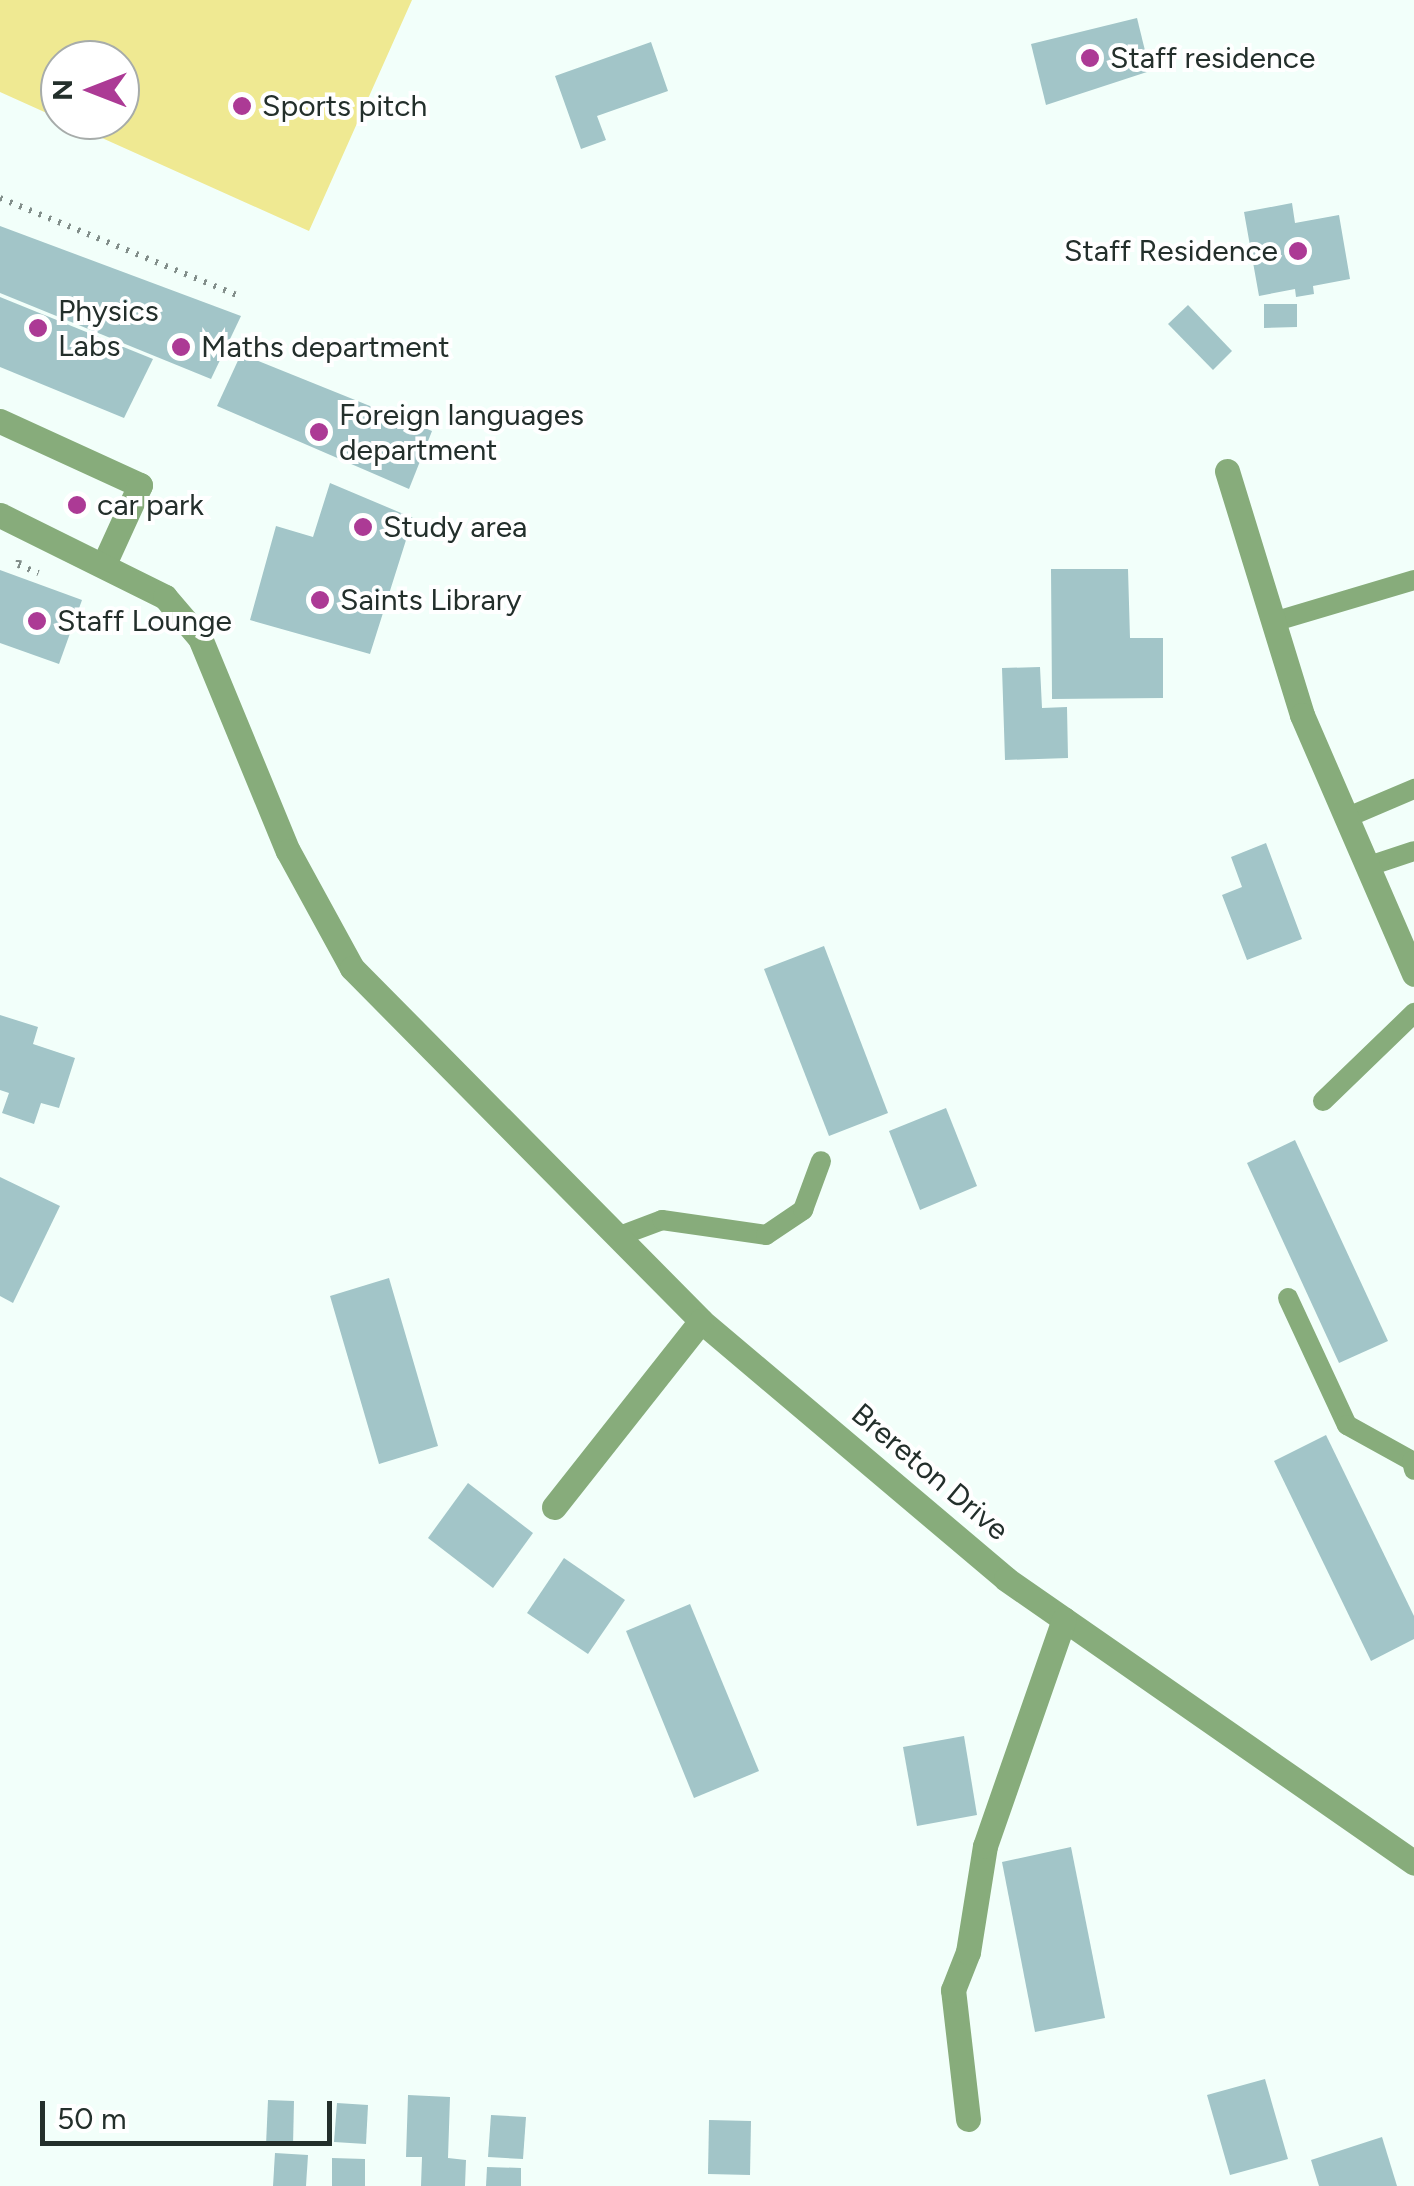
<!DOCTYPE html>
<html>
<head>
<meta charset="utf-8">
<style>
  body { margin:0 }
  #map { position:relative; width:1414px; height:2186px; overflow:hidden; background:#f2fffa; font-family:Figtree,sans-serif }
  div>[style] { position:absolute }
  .green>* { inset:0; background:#efe992 }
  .building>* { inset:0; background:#a2c5c8 }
  .path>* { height:6px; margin-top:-3px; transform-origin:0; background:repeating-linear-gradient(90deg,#828e8a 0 2.5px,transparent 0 10.5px) }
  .lane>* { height:20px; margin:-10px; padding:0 10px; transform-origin:10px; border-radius:10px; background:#87ac7b }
  .street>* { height:25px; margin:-12.5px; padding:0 12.5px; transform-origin:12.5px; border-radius:12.5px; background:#87ac7b }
  .dots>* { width:28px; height:28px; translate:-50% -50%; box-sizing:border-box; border:5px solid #fff; border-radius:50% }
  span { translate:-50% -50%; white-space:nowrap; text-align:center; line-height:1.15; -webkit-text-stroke:8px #fff; paint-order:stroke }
  .poi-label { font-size:30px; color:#232f2b }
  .left { translate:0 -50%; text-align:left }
  .right { translate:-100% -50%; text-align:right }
  .street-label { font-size:30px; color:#232f2b }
  .north { position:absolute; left:40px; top:40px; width:100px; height:100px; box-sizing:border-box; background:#fff; border:2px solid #a7acaa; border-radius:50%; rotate:270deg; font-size:28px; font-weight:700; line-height:40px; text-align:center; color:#232f2b }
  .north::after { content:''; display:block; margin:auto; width:35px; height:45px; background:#ac3a95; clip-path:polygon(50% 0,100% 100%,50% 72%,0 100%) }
  .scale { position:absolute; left:40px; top:2101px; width:292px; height:45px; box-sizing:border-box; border:5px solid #232f2b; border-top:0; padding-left:12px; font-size:30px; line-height:35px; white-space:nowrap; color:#232f2b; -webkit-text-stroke:8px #fff; paint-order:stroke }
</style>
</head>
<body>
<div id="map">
  <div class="green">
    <div style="clip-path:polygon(0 0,412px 0,309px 231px,62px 120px,120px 120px,120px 60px,60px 60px,60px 119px,0 92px)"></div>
  </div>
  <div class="building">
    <div style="clip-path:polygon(1137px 18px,1150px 71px,1046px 105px,1031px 44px)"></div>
    <div style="clip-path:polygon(651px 42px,668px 91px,597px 116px,606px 140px,581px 149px,555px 76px)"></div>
    <div style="clip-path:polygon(1292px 203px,1295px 223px,1339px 215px,1350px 279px,1313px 286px,1314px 294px,1296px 297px,1295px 289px,1259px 296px,1244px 212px)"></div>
    <div style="clip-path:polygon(0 226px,241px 316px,211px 379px,0 293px)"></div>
    <div style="clip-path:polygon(0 297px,153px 359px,124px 418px,0 367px)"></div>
    <div style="clip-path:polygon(1264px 304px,1297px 304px,1297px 327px,1264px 328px)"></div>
    <div style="clip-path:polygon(1188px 305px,1232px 351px,1213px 370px,1168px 324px)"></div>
    <div style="clip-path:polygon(241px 354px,432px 431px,409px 489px,217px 406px)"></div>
    <div style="clip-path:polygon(330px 483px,413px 518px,370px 654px,250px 620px,276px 526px,313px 537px)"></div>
    <div style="clip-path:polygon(1051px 569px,1128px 569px,1130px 638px,1163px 638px,1163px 698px,1052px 699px)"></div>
    <div style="clip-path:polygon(0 570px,82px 600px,59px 664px,0 643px)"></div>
    <div style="clip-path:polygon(1040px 667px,1042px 708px,1067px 707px,1068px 758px,1005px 760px,1002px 668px)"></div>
    <div style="clip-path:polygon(1266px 843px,1302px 939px,1247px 960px,1222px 895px,1242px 887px,1231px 857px)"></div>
    <div style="clip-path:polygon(824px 946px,888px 1113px,829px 1136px,764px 969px)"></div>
    <div style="clip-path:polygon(0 1015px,38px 1027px,33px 1044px,75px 1058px,59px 1108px,41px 1103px,34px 1124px,2px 1113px,9px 1093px,0 1090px)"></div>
    <div style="clip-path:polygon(946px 1108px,977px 1186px,920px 1210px,889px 1131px)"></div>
    <div style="clip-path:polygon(1295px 1140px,1388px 1341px,1339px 1363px,1247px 1163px)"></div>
    <div style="clip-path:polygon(0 1177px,60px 1206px,13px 1303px,0 1296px)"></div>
    <div style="clip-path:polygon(389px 1278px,438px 1446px,379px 1464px,330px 1296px)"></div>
    <div style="clip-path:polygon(1326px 1435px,1414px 1616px,1414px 1639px,1371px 1661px,1274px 1461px)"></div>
    <div style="clip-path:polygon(468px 1483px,533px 1533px,493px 1588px,428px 1538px)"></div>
    <div style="clip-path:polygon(564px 1558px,625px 1600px,588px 1654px,527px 1613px)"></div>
    <div style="clip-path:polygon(690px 1604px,759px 1771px,694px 1798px,626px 1631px)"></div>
    <div style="clip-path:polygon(964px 1736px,977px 1815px,917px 1826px,903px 1747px)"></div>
    <div style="clip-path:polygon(1071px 1847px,1105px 2018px,1035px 2032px,1002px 1862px)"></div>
    <div style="clip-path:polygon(1265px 2079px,1288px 2159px,1230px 2175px,1207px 2095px)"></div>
    <div style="clip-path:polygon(408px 2095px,450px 2097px,448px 2158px,466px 2160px,465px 2186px,421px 2186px,422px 2157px,406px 2157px)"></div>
    <div style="clip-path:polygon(268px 2100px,294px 2101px,293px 2146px,266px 2145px)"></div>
    <div style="clip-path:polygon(337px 2103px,368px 2105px,366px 2144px,334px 2142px)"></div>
    <div style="clip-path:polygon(491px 2115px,526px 2117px,523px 2159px,488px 2157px)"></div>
    <div style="clip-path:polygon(709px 2120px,751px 2121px,750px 2175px,708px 2174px)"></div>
    <div style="clip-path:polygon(1382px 2137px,1397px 2186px,1319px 2186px,1311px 2160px)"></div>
    <div style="clip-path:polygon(275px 2153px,308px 2155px,306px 2186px,273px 2186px)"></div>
    <div style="clip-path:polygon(332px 2158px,365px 2159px,365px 2186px,332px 2186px)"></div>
    <div style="clip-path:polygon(487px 2167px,521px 2168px,521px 2186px,486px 2186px)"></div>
  </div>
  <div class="path">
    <div style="left:0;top:198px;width:261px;rotate:22.3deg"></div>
    <div style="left:19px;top:560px;width:5px;rotate:101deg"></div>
    <div style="left:18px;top:565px;width:22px;rotate:21deg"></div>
  </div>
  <div class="lane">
    <div style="left:1273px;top:622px;width:147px;rotate:-16.6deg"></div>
    <div style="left:1348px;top:817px;width:72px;rotate:-23deg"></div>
    <div style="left:1369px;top:866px;width:47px;rotate:-18.4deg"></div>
    <div style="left:1323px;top:1101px;width:127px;rotate:-44deg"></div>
    <div style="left:617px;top:1237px;width:48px;rotate:-20.7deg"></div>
    <div style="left:662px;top:1220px;width:105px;rotate:8.2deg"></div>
    <div style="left:766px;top:1235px;width:45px;rotate:-34deg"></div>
    <div style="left:803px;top:1210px;width:52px;rotate:-69.8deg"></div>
    <div style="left:1288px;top:1298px;width:140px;rotate:65.1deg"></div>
    <div style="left:1347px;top:1425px;width:74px;rotate:29deg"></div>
    <div style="left:1412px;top:1461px;width:9px;rotate:77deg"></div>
  </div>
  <div class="street">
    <div style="left:0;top:421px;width:154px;rotate:24.6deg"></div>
    <div style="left:140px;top:485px;width:87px;rotate:114.5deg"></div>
    <div style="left:1227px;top:471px;width:255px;rotate:72.9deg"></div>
    <div style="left:1302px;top:715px;width:282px;rotate:66.6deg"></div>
    <div style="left:0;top:515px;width:184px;rotate:26.4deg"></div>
    <div style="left:165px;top:597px;width:54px;rotate:49.5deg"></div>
    <div style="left:200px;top:638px;width:230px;rotate:67.6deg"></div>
    <div style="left:288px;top:851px;width:133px;rotate:61.3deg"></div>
    <div style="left:352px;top:968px;width:496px;rotate:45.3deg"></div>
    <div style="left:701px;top:1321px;width:399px;rotate:40.2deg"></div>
    <div style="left:1006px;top:1579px;width:497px;rotate:34.8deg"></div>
    <div style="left:554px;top:1507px;width:237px;rotate:-51.7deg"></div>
    <div style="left:968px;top:2119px;width:130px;rotate:-96.6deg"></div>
    <div style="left:953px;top:1990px;width:41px;rotate:-68.5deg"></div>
    <div style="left:968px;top:1952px;width:107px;rotate:-80.9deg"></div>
    <div style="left:985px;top:1846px;width:240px;rotate:-70.8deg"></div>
  </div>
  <div class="dots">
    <div style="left:1090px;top:58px;background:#ac3a95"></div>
    <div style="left:242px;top:106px;background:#ac3a95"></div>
    <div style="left:1298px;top:251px;background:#ac3a95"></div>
    <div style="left:38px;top:328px;background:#ac3a95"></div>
    <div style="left:181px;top:347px;background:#ac3a95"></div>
    <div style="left:319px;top:432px;background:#ac3a95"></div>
    <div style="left:77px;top:505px;background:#ac3a95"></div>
    <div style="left:363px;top:527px;background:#ac3a95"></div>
    <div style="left:320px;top:600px;background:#ac3a95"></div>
    <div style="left:37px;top:621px;background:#ac3a95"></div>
  </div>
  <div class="poi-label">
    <span class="left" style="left:1110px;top:58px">Staff residence</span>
    <span class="left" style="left:262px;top:106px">Sports pitch</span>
    <span class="right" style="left:1278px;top:251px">Staff Residence</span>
    <span class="left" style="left:58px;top:328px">Physics<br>Labs</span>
    <span class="left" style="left:201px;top:347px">Maths department</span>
    <span class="left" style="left:339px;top:432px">Foreign languages<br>department</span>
    <span class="left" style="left:97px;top:505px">car park</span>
    <span class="left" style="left:383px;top:527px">Study area</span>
    <span class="left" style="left:340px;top:600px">Saints Library</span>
    <span class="left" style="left:57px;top:621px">Staff Lounge</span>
  </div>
  <div class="street-label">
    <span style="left:930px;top:1472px;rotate:40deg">Brereton Drive</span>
  </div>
  <div class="north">N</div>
  <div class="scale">50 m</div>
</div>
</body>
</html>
